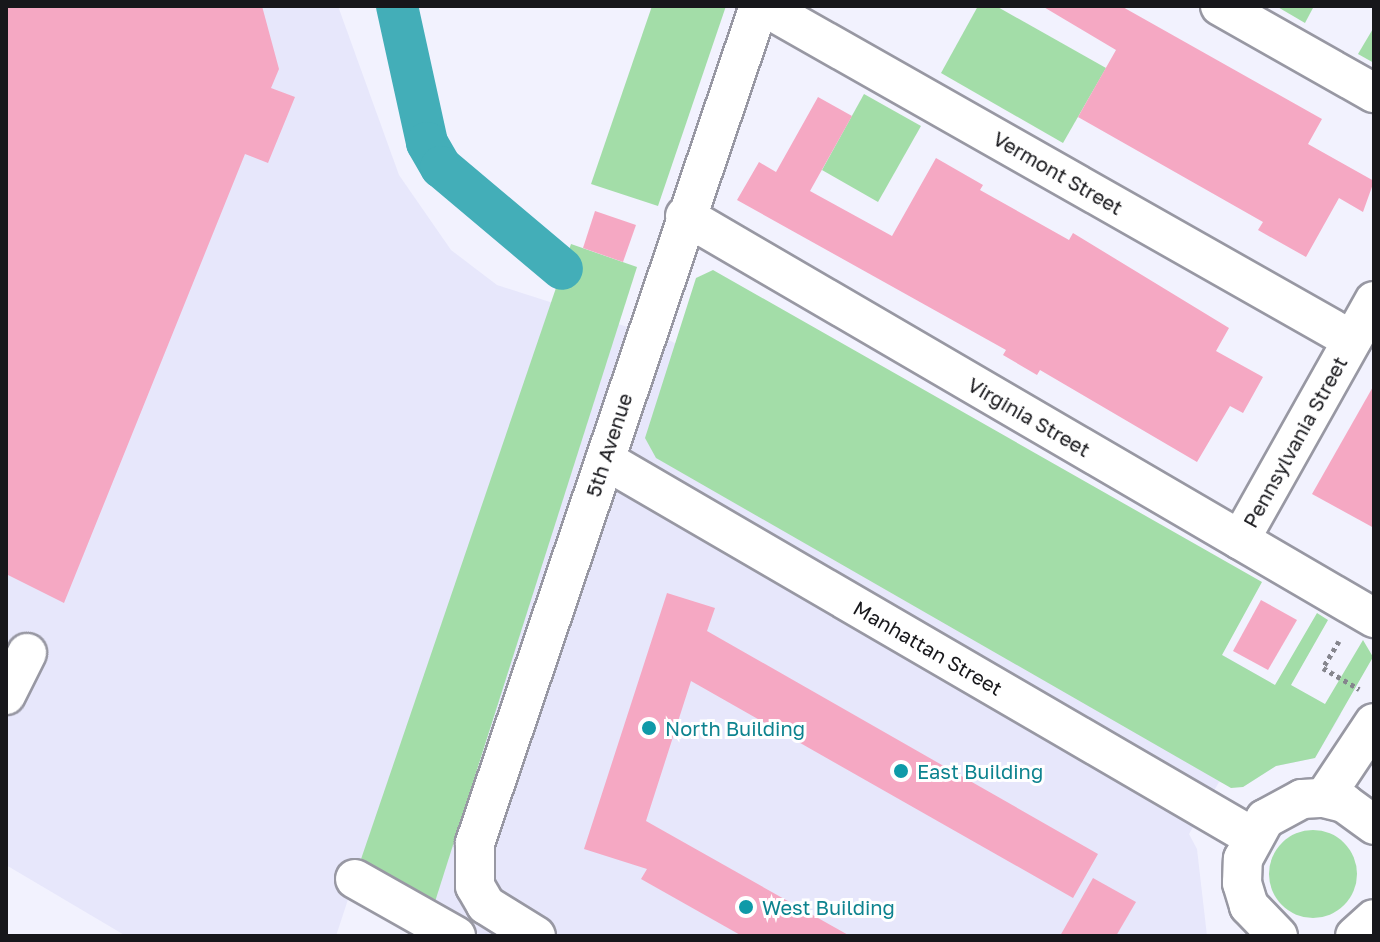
<!DOCTYPE html>
<html>
<head>
<meta charset="utf-8">
<style>
  body { margin:0 }
  #map { position:relative; width:1380px; height:942px; overflow:hidden; background:#f2f2fe; font-family:"Golos Text",sans-serif }
  div>[style] { position:absolute }
  .built>* { inset:0; background:#e7e7fb }
  .green>* { inset:0; background:#a3dda8 }
  .round { border-radius:50% }
  .canal>* { height:42px; margin:-21px; padding:0 21px; transform-origin:21px; border-radius:21px; background:#43aeb8 }
  .building>* { inset:0; background:#f5a8c3 }
  .path>* { height:5px; margin-top:-2.5px; transform-origin:0; background:repeating-linear-gradient(90deg,#85858d 0 4px,transparent 0 8px) }
  .roads { filter:drop-shadow(2px 0 #9898a3) drop-shadow(-2px 0 #9898a3) drop-shadow(0 2px #9898a3) drop-shadow(0 -2px #9898a3) }
  .minor>* { height:38px; margin:-19px; padding:0 19px; transform-origin:19px; border-radius:19px; background:#fff }
  .dots>* { width:22px; height:22px; translate:-50% -50%; box-sizing:border-box; border:4px solid #fff; border-radius:50% }
  span { translate:-50% -50%; white-space:nowrap; text-align:center; line-height:1.15; -webkit-text-stroke:6px #fff; paint-order:stroke }
  .street-label { font-size:20px; color:#17171b }
  .culture-label { font-size:20px; color:#0d838f }
  .left { translate:0 -50%; text-align:left }
  .frame { position:absolute; inset:0; border:8px solid #17171b; pointer-events:none }
</style>
</head>
<body>
<div id="map">
  <div class="built">
    <div style="clip-path:polygon(6px 6px,338px 6px,399px 175px,451px 250px,497px 285px,671px 341px,1275px 685px,1279px 679px,1341px 714px,1315px 758px,1276px 766px,1243px 787px,1219px 782px,1189px 834px,1197px 849px,1207px 936px,483px 936px,358px 869px,336px 936px,126px 936px,6px 865px)"></div>
  </div>
  <div class="green">
    <div style="clip-path:polygon(652px 6px,726px 6px,658px 206px,591px 184px)"></div>
    <div style="clip-path:polygon(978px 6px,996px 6px,1106px 68px,1063px 143px,941px 73px)"></div>
    <div style="clip-path:polygon(1276px 6px,1314px 6px,1305px 23px)"></div>
    <div style="clip-path:polygon(1374px 27px,1374px 63px,1358px 54px)"></div>
    <div style="clip-path:polygon(864px 94px,921px 126px,878px 202px,822px 170px)"></div>
    <div style="clip-path:polygon(571px 244px,637px 267px,433px 908px,358px 868px)"></div>
    <div style="clip-path:polygon(713px 270px,1262px 582px,1222px 655px,1275px 685px,1317px 613px,1328px 620px,1291px 685px,1325px 704px,1363px 640px,1373px 657px,1315px 758px,1276px 766px,1243px 787px,1231px 788px,656px 458px,645px 438px,696px 278px)"></div>
    <div class="round" style="left:1269px;top:830px;width:88px;height:88px"></div>
  </div>
  <div class="canal">
    <div style="left:397px;top:6px;width:140px;rotate:77.6deg"></div>
    <div style="left:427px;top:143px;width:28px;rotate:60deg"></div>
    <div style="left:441px;top:167px;width:158px;rotate:40.1deg"></div>
  </div>
  <div class="building">
    <div style="clip-path:polygon(6px 6px,262px 6px,279px 69px,271px 88px,295px 97px,268px 163px,245px 154px,64px 603px,6px 574px)"></div>
    <div style="clip-path:polygon(1042px 6px,1121px 6px,1322px 119px,1308px 144px,1374px 181px,1363px 212px,1339px 198px,1306px 257px,1258px 230px,1263px 222px,1078px 117px,1116px 50px)"></div>
    <div style="clip-path:polygon(818px 97px,852px 116px,810px 191px,892px 236px,936px 158px,983px 185px,980px 190px,1069px 240px,1073px 233px,1229px 328px,1216px 351px,1263px 377px,1243px 413px,1230px 406px,1197px 462px,1040px 370px,1037px 375px,1003px 355px,1006px 350px,737px 200px,759px 162px,776px 172px)"></div>
    <div style="clip-path:polygon(595px 211px,636px 225px,623px 262px,583px 248px)"></div>
    <div style="clip-path:polygon(1374px 385px,1374px 528px,1312px 494px)"></div>
    <div style="clip-path:polygon(667px 593px,715px 608px,707px 631px,1098px 854px,1073px 898px,691px 681px,646px 821px,850px 936px,742px 936px,641px 879px,647px 869px,584px 849px)"></div>
    <div style="clip-path:polygon(1261px 600px,1297px 620px,1268px 670px,1233px 651px)"></div>
    <div style="clip-path:polygon(1093px 878px,1136px 902px,1116px 936px,1060px 936px)"></div>
  </div>
  <div class="path">
    <div style="left:1339px;top:641px;width:31px;rotate:121deg"></div>
    <div style="left:1323px;top:668px;width:42px;rotate:30.3deg"></div>
  </div>
  <div class="roads">
    <div class="minor">
      <div style="left:763px;top:6px;width:677px;rotate:29.56deg"></div>
      <div style="left:1220px;top:6px;width:177px;rotate:29.5deg"></div>
      <div style="left:685px;top:216px;width:798px;rotate:30.26deg"></div>
      <div style="left:605px;top:460px;width:747px;rotate:30.2deg"></div>
      <div style="left:1240px;top:540px;width:274px;rotate:-60.7deg"></div>
      <div style="left:6px;top:695px;width:47px;rotate:-63.4deg"></div>
      <div style="left:1324px;top:798px;width:90px;rotate:-56.3deg"></div>
      <div style="left:355px;top:879px;width:116px;rotate:29.4deg"></div>
      <div style="left:536px;top:936px;width:59px;rotate:-148.2deg"></div>
      <div style="left:486px;top:905px;width:22px;rotate:-120deg"></div>
      <div style="left:475px;top:886px;width:43px;rotate:-90deg"></div>
      <div style="left:475px;top:843px;width:884px;rotate:-71.26deg"></div>
      <div style="left:1278px;top:936px;width:42px;rotate:-134deg"></div>
      <div style="left:1249px;top:906px;width:24px;rotate:-107deg"></div>
      <div style="left:1242px;top:883px;width:24px;rotate:-88deg"></div>
      <div style="left:1243px;top:859px;width:46px;rotate:-61.2deg"></div>
      <div style="left:1265px;top:819px;width:42px;rotate:-28.4deg"></div>
      <div style="left:1302px;top:799px;width:22px;rotate:-3deg"></div>
      <div style="left:1324px;top:798px;width:21px;rotate:14deg"></div>
      <div style="left:1344px;top:803px;width:37px;rotate:36deg"></div>
      <div style="left:1355px;top:936px;width:25px;rotate:-42deg"></div>
    </div>
  </div>
  <div class="dots">
    <div style="left:649px;top:728px;background:#0f9aa8"></div>
    <div style="left:901px;top:771px;background:#0f9aa8"></div>
    <div style="left:746px;top:907px;background:#0f9aa8"></div>
  </div>
  <div class="street-label">
    <span style="left:1058px;top:173px;rotate:30deg">Vermont Street</span>
    <span style="left:1029px;top:417px;rotate:30deg">Virginia Street</span>
    <span style="left:1295px;top:442px;rotate:-61deg">Pennsylvania Street</span>
    <span style="left:609px;top:445px;rotate:-72deg">5th Avenue</span>
    <span style="left:928px;top:648px;rotate:30deg">Manhattan Street</span>
  </div>
  <div class="culture-label">
    <span class="left" style="left:665px;top:728px">North Building</span>
    <span class="left" style="left:917px;top:771px">East Building</span>
    <span class="left" style="left:762px;top:907px">West Building</span>
  </div>
  <div class="frame"></div>
</div>
</body>
</html>
